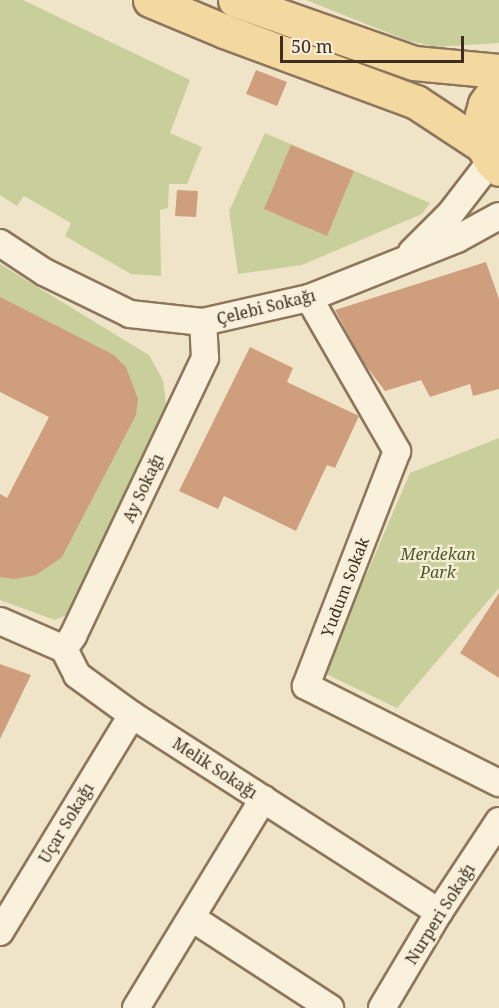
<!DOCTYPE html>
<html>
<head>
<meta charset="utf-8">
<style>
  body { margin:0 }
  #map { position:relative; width:499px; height:1008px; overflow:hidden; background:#f0e4c8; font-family:"Noto Serif",serif }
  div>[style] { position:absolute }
  .green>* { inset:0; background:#c9cf9b }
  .building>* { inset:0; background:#cf9f7d }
  .roads { filter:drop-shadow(2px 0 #8d765c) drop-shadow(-2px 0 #8d765c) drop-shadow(0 2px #8d765c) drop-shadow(0 -2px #8d765c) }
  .minor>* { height:26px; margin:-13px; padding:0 13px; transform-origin:13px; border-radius:13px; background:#faf1dc }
  .primary>* { height:33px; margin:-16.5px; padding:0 16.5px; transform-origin:16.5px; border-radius:16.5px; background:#f3d9a0 }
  span { translate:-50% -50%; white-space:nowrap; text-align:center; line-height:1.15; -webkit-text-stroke:4.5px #f7eed8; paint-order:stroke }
  .street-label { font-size:16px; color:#3d2e20 }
  .park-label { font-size:16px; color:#4d5a26; font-style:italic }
  .scale { position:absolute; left:280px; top:36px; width:184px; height:27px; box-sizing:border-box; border:3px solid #3d2e20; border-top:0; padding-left:8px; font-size:18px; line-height:21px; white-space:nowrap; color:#3d2e20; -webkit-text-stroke:4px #f7eed8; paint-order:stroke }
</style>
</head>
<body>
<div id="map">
  <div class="green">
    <div style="clip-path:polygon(0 0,23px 0,190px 80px,170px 133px,202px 147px,187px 184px,169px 184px,168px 208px,160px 210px,161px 276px,131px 274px,65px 236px,71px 223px,24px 196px,17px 206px,0 195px)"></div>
    <div style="clip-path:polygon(306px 0,499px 0,499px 43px,435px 47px,406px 40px)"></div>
    <div style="clip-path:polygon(265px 133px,430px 203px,422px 214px,302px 265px,238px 274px,229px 211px)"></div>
    <div style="clip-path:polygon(0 264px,149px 355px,163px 380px,166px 403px,162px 422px,69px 614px,55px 620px,0 600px,0 502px,22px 513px,76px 409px,0 369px)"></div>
    <div style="clip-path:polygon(499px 438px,499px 588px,397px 708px,324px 673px,410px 473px)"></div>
  </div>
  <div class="building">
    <div style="clip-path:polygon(256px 70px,287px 82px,277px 106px,246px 94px)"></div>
    <div style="clip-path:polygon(291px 145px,354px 171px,327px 236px,264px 209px)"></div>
    <div style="clip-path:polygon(177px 190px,198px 191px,196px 217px,175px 216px)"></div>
    <div style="clip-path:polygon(486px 262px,499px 299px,499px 389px,473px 396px,470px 384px,430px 397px,421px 380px,385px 391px,363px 362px,335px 310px)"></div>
    <div style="clip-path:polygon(0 297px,114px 355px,126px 367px,138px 399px,136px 415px,62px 557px,36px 575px,14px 579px,0 577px,0 494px,7px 498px,49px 417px,0 392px)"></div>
    <div style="clip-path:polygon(250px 347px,293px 368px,287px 382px,359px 416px,335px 468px,327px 465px,296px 531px,224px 496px,218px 509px,179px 491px)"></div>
    <div style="clip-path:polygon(499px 593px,499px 678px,460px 653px)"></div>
    <div style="clip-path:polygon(0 664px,31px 675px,0 739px)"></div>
  </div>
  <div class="roads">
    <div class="minor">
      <div style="left:0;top:243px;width:53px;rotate:33.4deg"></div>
      <div style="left:44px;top:272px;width:96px;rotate:26deg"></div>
      <div style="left:130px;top:314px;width:73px;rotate:6.3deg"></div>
      <div style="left:203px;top:322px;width:109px;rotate:-12.8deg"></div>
      <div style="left:309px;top:298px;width:159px;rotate:-21.7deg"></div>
      <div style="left:457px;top:239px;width:48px;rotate:-28.7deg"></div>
      <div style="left:412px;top:252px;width:55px;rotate:-45deg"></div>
      <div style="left:451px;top:213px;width:66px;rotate:-52.4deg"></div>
      <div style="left:309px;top:298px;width:177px;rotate:60.1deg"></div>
      <div style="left:397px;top:451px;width:252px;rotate:111.2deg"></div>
      <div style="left:306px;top:686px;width:216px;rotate:26.7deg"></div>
      <div style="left:0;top:621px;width:70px;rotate:23.6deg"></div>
      <div style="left:64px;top:649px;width:29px;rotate:63deg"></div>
      <div style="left:77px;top:675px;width:68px;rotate:36deg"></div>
      <div style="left:132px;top:715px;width:365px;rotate:32.7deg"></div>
      <div style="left:64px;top:649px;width:16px;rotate:-55deg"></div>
      <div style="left:73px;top:636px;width:308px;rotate:-64.6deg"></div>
      <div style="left:205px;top:358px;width:36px;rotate:-93deg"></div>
      <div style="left:192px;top:918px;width:165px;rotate:33.1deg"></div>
      <div style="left:0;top:932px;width:254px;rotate:-58.7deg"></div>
      <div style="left:136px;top:1008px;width:245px;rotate:-58.7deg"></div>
      <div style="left:382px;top:1008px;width:112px;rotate:-59.3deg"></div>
      <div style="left:439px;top:912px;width:109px;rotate:-56.6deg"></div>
    </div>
    <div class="primary">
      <div style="left:150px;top:0;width:80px;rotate:22.7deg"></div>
      <div style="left:224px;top:31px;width:205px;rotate:20.3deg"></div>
      <div style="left:416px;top:102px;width:80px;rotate:33.3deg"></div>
      <div style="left:483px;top:146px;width:17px;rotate:62deg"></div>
      <div style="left:491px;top:161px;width:11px;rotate:45deg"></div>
      <div style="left:235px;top:0;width:190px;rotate:19.4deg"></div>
      <div style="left:414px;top:63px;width:85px;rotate:5.4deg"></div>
      <div style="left:483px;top:146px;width:31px;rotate:-92deg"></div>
      <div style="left:482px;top:115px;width:11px;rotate:-75deg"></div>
      <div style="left:485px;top:104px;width:24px;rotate:-55deg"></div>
    </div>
  </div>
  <div class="street-label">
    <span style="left:266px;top:307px;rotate:-14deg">Çelebi Sokağı</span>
    <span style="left:143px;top:488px;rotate:-65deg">Ay Sokağı</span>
    <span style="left:345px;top:587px;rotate:-69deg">Yudum Sokak</span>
    <span style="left:215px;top:768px;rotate:33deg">Melik Sokağı</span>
    <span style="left:66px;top:823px;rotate:-59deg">Uçar Sokağı</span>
    <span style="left:440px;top:914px;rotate:-58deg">Nurperi Sokağı</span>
  </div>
  <div class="park-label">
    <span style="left:438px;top:563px">Merdekan<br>Park</span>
  </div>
  <div class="scale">50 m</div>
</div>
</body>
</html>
